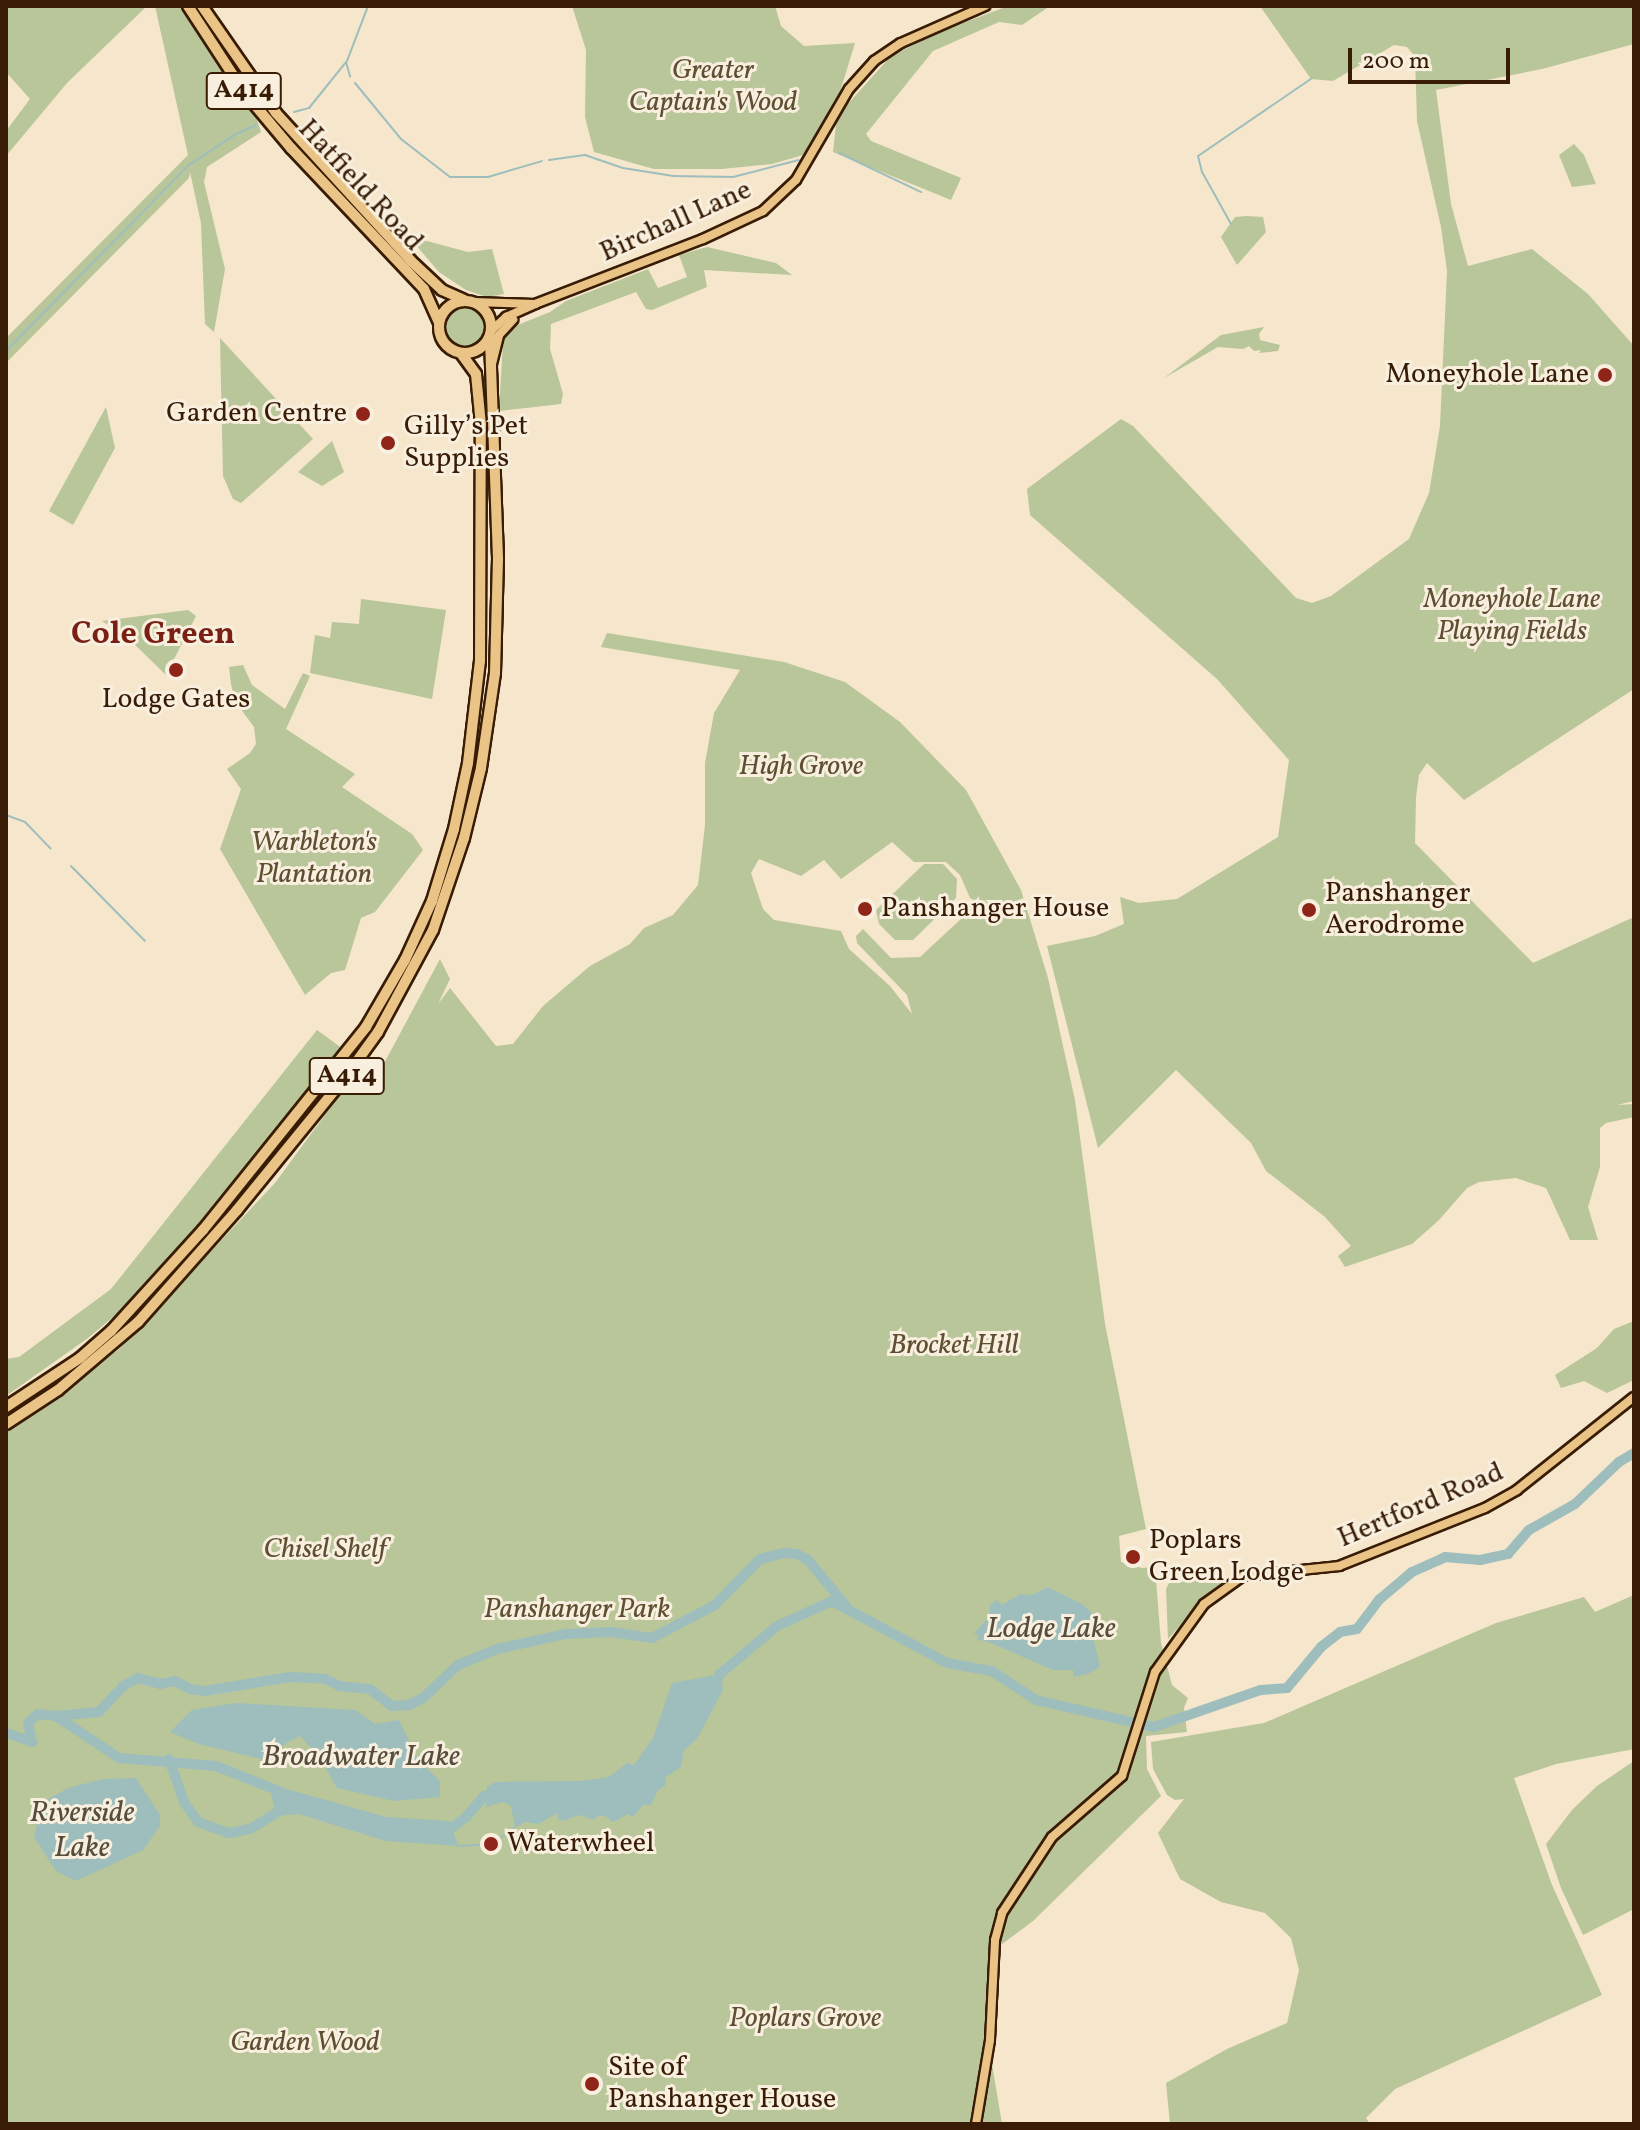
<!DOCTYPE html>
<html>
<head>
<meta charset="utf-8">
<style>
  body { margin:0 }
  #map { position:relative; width:1640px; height:2130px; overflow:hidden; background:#f5e6cc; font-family:Vollkorn,serif }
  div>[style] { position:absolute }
  .green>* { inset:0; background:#b8c69a }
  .round { border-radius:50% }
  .water>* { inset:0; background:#9dbebc }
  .stream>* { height:2px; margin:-1px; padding:0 1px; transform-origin:1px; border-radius:1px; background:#9dbebc }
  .river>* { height:10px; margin:-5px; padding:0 5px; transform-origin:5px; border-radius:5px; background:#9dbebc }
  .roads { filter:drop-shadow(2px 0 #381c05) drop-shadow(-2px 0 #381c05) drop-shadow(0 2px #381c05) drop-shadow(0 -2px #381c05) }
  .major>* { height:8px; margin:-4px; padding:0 4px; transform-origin:4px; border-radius:4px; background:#eac386 }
  .highway>* { height:10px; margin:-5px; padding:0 5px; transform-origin:5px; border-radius:5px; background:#eac386 }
  .highway>.ring { margin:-5px; padding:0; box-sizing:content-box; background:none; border:10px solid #eac386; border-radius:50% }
  .dots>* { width:22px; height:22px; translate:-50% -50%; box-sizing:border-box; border:4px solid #f8efde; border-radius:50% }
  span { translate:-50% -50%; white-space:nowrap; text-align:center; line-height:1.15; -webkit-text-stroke:6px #f8efde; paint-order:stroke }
  .shield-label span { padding:2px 6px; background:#f8efde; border:2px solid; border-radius:6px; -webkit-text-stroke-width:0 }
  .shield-label { font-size:26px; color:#381c05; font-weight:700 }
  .park-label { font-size:28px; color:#5e4f32; font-style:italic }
  .street-label { font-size:28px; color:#381c05 }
  .poi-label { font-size:28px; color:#381c05 }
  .right { translate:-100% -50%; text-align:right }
  .left { translate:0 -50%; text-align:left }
  .water-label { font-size:30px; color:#564d3c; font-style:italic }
  .quarter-label { font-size:32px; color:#7a1f14; font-weight:700 }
  .frame { position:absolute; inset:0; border:8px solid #381c05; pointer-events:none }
  .scale { position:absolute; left:1348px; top:48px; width:162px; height:36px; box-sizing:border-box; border:4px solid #381c05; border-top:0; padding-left:10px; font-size:24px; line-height:28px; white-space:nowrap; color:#381c05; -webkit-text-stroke:6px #f8efde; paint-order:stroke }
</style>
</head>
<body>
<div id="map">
  <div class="green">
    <div style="clip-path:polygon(6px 6px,147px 6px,67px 83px,6px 156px,6px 131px,30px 99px,6px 72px)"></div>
    <div style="clip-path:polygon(155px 6px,181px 6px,257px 120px,261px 132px,207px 167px,204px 182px,225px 269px,214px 332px,205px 324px,201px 223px,190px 172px,189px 178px,6px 363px,6px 338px,188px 155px)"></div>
    <div style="clip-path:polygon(572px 6px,775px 6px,781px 26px,804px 46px,855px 43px,836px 105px,810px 153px,772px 164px,722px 169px,654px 169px,594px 152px,585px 117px,586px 50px)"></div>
    <div style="clip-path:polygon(1008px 6px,1050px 6px,1022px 25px,999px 22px,933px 51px,866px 134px,871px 141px,961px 178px,951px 200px,833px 152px,837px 116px,891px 56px,942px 31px)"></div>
    <div style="clip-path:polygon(1260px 6px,1634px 6px,1634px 44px,1542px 69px,1436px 90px,1451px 204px,1468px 266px,1532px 249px,1588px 294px,1634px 346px,1634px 689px,1464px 800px,1427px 763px,1419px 775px,1416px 797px,1415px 843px,1533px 963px,1634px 917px,1634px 1101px,1617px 1105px,1634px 1104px,1634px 1117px,1606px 1123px,1600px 1128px,1600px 1167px,1588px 1207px,1598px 1240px,1570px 1240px,1546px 1188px,1516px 1178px,1479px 1182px,1467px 1188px,1439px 1220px,1412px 1244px,1345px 1267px,1338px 1256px,1351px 1246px,1325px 1217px,1266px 1171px,1251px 1143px,1176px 1070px,1098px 1148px,1047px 946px,1095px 936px,1124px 924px,1120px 897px,1139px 903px,1177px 899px,1278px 837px,1289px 760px,1217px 679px,1030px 515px,1027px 489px,1121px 419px,1133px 426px,1296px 598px,1312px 603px,1331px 596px,1409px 539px,1429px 493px,1440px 426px,1447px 271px,1441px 227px,1417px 121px,1415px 57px,1407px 47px,1394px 45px,1333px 81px,1311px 79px)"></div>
    <div style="clip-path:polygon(1574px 144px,1584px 155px,1596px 184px,1572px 187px,1559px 155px)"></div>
    <div style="clip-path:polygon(1247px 216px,1263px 217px,1266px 232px,1237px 265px,1221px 237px,1235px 217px)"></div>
    <div style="clip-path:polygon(408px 236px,468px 252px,492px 249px,504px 294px,487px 297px,466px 290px,439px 272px)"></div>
    <div style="clip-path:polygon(707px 247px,776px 263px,792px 275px,704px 270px,707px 287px,652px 310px,646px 309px,636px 292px,551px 324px,550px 349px,563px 394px,561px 404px,499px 411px,503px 342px,510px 328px,550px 312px,566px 301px,648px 269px,658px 288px,687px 277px,679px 255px)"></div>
    <div class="round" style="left:444px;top:305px;width:42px;height:42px"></div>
    <div style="clip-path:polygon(1264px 327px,1259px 334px,1260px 340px,1280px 345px,1278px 351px,1259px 353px,1261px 350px,1254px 351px,1249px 346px,1243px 349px,1218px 347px,1164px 378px,1221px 335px)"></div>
    <div style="clip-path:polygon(220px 338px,313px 439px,241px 503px,233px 499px,223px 476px)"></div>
    <div style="clip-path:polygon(106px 407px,115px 448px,73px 525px,49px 511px)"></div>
    <div style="clip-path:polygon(332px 441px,344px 472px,322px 486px,298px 472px)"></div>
    <div style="clip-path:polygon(361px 599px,446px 610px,432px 699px,310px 673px,315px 635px,330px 638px,332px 622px,359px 624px)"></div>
    <div style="clip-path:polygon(188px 610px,196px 616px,166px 675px,129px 639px,102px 621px)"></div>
    <div style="clip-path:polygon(evenodd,607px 633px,784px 662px,845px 682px,900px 722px,966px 790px,1021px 890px,1048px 978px,1075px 1100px,1105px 1324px,1146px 1529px,1119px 1536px,1121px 1562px,1142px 1568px,1155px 1567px,1161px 1643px,1172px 1685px,1188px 1698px,1184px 1708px,1187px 1732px,1146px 1736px,1147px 1769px,1161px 1796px,1033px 1921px,998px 1947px,991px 2058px,1002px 2124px,6px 2124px,6px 1430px,37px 1413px,119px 1349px,275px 1183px,355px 1074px,374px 1092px,381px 1069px,440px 959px,450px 979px,438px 1004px,450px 988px,496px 1046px,513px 1044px,543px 1006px,590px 966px,630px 944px,644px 928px,673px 915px,698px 885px,705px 825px,705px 763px,714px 713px,740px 670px,601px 647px,607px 633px,892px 842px,914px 862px,946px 862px,960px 875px,970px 898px,985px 906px,981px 909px,975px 906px,920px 957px,891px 958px,863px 929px,856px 936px,857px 943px,907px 995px,912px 1014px,890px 986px,849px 949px,841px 931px,774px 920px,763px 909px,751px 873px,759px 859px,801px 876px,824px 860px,841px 879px,892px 842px)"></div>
    <div style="clip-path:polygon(243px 665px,252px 685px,285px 709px,303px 673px,310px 676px,286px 729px,355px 774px,342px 787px,412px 834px,423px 850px,375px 912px,361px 918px,345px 970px,331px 973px,305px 995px,220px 849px,241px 789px,227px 769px,250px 753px,256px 744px,254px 727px,235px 701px,231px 684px,229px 667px)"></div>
    <div style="clip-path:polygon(924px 864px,943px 864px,957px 879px,956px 898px,913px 940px,895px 940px,879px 924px,876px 910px)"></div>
    <div style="clip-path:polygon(317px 1030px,343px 1049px,228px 1192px,135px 1299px,88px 1338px,6px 1396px,6px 1359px,19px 1357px,111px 1289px)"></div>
    <div style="clip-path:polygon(1634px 1321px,1634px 1380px,1607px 1393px,1584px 1381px,1561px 1388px,1555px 1375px,1597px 1348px,1614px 1329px)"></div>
    <div style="clip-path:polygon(1227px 1578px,1205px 1598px,1168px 1639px,1166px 1589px,1169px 1583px)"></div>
    <div style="clip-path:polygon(1634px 1595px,1634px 1749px,1556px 1764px,1514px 1778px,1552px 1885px,1602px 1995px,1395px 2089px,1366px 2118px,1370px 2124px,1170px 2124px,1166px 2083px,1227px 2049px,1287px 2023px,1299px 1970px,1291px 1938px,1265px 1913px,1221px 1902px,1180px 1879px,1158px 1833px,1184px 1799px,1175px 1800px,1167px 1795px,1153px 1769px,1151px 1742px,1264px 1723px,1496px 1623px,1584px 1597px,1595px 1612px)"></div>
    <div style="clip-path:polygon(1634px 1761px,1634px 1909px,1583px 1935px,1561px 1888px,1546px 1844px,1572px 1810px,1597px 1786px)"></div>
  </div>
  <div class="water">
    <div style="clip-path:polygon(1048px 1587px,1082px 1604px,1101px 1621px,1094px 1641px,1100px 1667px,1088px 1674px,1073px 1677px,1073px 1670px,1053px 1670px,986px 1641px,977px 1640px,979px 1636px,974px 1633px,990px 1616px,990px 1605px,997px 1600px,1002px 1605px,1020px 1594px,1032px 1595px)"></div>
    <div style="clip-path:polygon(721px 1674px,723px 1690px,697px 1739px,684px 1750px,681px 1767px,666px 1777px,665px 1786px,658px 1790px,651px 1805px,643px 1805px,633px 1817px,628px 1814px,613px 1822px,605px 1816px,598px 1816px,594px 1820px,579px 1815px,563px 1821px,558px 1819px,557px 1813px,538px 1824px,525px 1822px,515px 1828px,511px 1806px,503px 1802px,486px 1807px,487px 1787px,495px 1782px,581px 1781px,609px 1777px,627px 1763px,634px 1765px,653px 1738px,672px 1683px)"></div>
    <div style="clip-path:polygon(236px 1703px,355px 1710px,375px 1724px,399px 1720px,419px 1761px,440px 1781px,440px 1797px,394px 1801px,337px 1788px,319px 1756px,300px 1736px,286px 1743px,270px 1761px,199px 1744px,170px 1732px,192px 1710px)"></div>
    <div style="clip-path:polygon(136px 1778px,160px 1815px,160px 1826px,143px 1850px,76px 1881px,56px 1871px,34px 1837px,42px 1803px,68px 1788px,103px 1779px)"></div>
    <div style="clip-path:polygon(269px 1784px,386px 1817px,450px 1821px,458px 1846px,386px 1841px,299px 1814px,276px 1816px)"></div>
  </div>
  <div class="stream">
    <div style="left:347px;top:61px;width:59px;rotate:-69.1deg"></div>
    <div style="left:355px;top:83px;width:72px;rotate:50.6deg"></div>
    <div style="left:401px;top:139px;width:62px;rotate:37.8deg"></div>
    <div style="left:450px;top:177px;width:38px"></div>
    <div style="left:488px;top:177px;width:56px;rotate:-16.5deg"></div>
    <div style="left:294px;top:112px;width:16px;rotate:-15deg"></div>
    <div style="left:309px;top:108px;width:59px;rotate:-51.2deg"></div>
    <div style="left:346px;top:62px;width:15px;rotate:74deg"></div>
    <div style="left:839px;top:153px;width:91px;rotate:25.4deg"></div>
    <div style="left:549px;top:160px;width:36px;rotate:-8deg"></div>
    <div style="left:585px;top:155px;width:40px;rotate:18.9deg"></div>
    <div style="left:623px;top:168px;width:51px;rotate:9.1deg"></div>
    <div style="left:673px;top:176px;width:60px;rotate:1deg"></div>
    <div style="left:733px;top:177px;width:68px;rotate:-14.4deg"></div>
    <div style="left:1231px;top:224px;width:60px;rotate:-119.1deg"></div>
    <div style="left:1202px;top:172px;width:16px;rotate:-104deg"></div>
    <div style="left:1198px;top:156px;width:137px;rotate:-34.3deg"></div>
    <div style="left:6px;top:351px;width:261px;rotate:-45.5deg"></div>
    <div style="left:189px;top:165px;width:56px;rotate:-33.4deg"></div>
    <div style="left:236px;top:134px;width:22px;rotate:-24deg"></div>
    <div style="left:6px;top:815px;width:20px;rotate:20deg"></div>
    <div style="left:25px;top:822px;width:37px;rotate:46deg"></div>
    <div style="left:71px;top:866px;width:105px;rotate:45.4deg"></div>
    <div style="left:458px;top:1846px;width:33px;rotate:-3deg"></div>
    <div style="left:491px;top:1844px;width:29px;rotate:-34deg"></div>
  </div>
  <div class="river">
    <div style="left:715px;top:1685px;width:12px;rotate:-66deg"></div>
    <div style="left:720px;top:1674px;width:75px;rotate:-40.1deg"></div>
    <div style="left:777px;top:1626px;width:60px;rotate:-24.4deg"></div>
    <div style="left:832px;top:1601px;width:131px;rotate:28.3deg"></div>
    <div style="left:947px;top:1663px;width:46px;rotate:10.1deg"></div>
    <div style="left:992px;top:1671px;width:53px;rotate:33.4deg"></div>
    <div style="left:1036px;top:1700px;width:121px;rotate:12.9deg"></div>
    <div style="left:1154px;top:1727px;width:112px;rotate:-19.2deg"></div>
    <div style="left:1260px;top:1690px;width:27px;rotate:-4deg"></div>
    <div style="left:1287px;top:1688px;width:53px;rotate:-50.3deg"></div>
    <div style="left:1321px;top:1647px;width:24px;rotate:-38deg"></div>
    <div style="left:1340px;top:1632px;width:17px;rotate:-10deg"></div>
    <div style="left:1357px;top:1629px;width:38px;rotate:-53deg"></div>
    <div style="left:1380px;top:1599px;width:42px;rotate:-40.2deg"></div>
    <div style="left:1412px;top:1572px;width:36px;rotate:-24deg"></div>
    <div style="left:1445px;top:1557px;width:35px;rotate:5deg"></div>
    <div style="left:1480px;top:1560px;width:29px;rotate:-12deg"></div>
    <div style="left:1508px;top:1554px;width:32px;rotate:-49deg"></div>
    <div style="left:1529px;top:1530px;width:53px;rotate:-29.5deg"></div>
    <div style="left:1575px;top:1504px;width:61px;rotate:-43.7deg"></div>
    <div style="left:1619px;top:1462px;width:17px;rotate:-31deg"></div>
    <div style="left:56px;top:1716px;width:43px;rotate:-5.3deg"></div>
    <div style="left:99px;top:1712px;width:35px;rotate:-47deg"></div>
    <div style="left:123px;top:1686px;width:17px;rotate:-28deg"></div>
    <div style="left:138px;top:1678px;width:23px;rotate:15deg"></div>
    <div style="left:160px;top:1684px;width:15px;rotate:-11deg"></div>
    <div style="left:175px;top:1681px;width:17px;rotate:28deg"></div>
    <div style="left:190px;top:1689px;width:15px;rotate:8deg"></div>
    <div style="left:205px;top:1691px;width:86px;rotate:-9.4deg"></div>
    <div style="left:290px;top:1677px;width:35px;rotate:3deg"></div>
    <div style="left:325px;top:1679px;width:17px;rotate:25deg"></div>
    <div style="left:340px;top:1686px;width:30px;rotate:6deg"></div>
    <div style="left:370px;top:1689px;width:28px;rotate:38deg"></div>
    <div style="left:392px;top:1706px;width:17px;rotate:-3deg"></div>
    <div style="left:409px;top:1705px;width:16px;rotate:-27deg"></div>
    <div style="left:423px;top:1698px;width:48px;rotate:-43.3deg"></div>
    <div style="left:458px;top:1665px;width:42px;rotate:-22.3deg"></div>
    <div style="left:497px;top:1649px;width:71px;rotate:-12.3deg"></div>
    <div style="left:566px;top:1634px;width:44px;rotate:-2.6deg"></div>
    <div style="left:610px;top:1632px;width:42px;rotate:8.1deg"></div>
    <div style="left:652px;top:1638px;width:71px;rotate:-27.6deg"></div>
    <div style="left:715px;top:1605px;width:64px;rotate:-45.6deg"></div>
    <div style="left:760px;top:1559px;width:25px;rotate:-14deg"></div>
    <div style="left:784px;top:1553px;width:13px;rotate:4deg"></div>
    <div style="left:797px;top:1554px;width:13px;rotate:29deg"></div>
    <div style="left:808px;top:1560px;width:60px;rotate:50.4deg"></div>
    <div style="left:6px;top:1733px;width:28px;rotate:19deg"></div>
    <div style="left:32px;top:1742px;width:19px;rotate:-102deg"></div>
    <div style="left:28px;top:1723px;width:13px;rotate:-42deg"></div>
    <div style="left:38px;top:1714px;width:18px;rotate:6deg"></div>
    <div style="left:56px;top:1716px;width:76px;rotate:33.7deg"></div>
    <div style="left:119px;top:1758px;width:97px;rotate:4.7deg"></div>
    <div style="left:216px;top:1766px;width:68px;rotate:21.6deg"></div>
    <div style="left:169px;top:1759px;width:46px;rotate:70.8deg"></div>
    <div style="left:184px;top:1802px;width:24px;rotate:55deg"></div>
    <div style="left:198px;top:1822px;width:33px;rotate:20deg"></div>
    <div style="left:229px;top:1833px;width:21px;rotate:-11deg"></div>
    <div style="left:250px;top:1829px;width:42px;rotate:-31.4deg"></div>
    <div style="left:443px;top:1834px;width:29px;rotate:-36deg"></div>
    <div style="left:466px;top:1817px;width:28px;rotate:-49deg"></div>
    <div style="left:484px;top:1796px;width:11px;rotate:-5deg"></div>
  </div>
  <div class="roads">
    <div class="major">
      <div style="left:474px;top:302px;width:61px;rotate:1.9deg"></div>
      <div style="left:491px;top:331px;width:21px;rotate:-43deg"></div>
      <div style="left:506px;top:317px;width:32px;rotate:-24deg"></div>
      <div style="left:535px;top:304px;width:180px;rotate:-21.2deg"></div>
      <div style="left:703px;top:239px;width:66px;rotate:-25deg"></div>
      <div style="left:763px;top:211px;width:45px;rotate:-43.2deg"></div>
      <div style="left:796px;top:180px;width:105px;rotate:-59.8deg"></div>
      <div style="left:849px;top:89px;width:38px;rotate:-48deg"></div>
      <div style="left:874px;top:61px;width:32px;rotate:-34deg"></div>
      <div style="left:901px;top:43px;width:92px;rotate:-23.8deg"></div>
      <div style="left:492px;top:364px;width:30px;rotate:-76deg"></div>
      <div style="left:499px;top:335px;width:21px;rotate:-47deg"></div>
      <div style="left:976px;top:2124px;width:85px;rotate:-80.5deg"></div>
      <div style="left:990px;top:2040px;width:100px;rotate:-87.1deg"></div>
      <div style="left:995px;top:1940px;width:28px;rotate:-75deg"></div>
      <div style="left:1002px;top:1913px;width:91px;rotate:-56.7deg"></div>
      <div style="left:1052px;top:1837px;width:93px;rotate:-41.1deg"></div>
      <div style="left:1122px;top:1776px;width:109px;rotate:-72.4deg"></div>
      <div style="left:1155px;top:1672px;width:84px;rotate:-54.2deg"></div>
      <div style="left:1204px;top:1604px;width:48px;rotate:-35.7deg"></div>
      <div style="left:1243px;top:1576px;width:97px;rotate:-5.9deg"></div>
      <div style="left:1339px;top:1566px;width:157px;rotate:-21.7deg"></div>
      <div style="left:1485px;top:1508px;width:37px;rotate:-29deg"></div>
      <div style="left:1517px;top:1490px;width:149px;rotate:-38.5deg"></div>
    </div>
    <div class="highway">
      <div style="left:188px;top:6px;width:103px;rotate:56.9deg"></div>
      <div style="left:244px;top:92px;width:73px;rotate:50deg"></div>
      <div style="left:291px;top:148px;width:194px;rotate:46.7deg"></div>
      <div style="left:424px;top:289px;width:37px;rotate:66deg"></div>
      <div style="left:202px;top:6px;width:130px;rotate:55.3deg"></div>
      <div style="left:276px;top:113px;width:200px;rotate:47.6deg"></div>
      <div style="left:411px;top:261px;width:42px;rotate:43.1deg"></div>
      <div style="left:442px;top:290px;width:24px;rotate:24deg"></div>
      <div class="ring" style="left:439px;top:301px;width:42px;height:42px"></div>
      <div style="left:6px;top:1407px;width:89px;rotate:-33.5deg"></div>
      <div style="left:80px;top:1358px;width:41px;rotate:-41.1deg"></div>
      <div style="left:111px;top:1331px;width:137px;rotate:-47.7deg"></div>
      <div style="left:203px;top:1230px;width:260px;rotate:-51.2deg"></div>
      <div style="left:366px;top:1027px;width:78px;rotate:-59.8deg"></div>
      <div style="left:405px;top:960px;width:65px;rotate:-65.4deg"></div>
      <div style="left:432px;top:901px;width:75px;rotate:-73deg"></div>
      <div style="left:454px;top:829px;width:67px;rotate:-78deg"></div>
      <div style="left:468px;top:763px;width:103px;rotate:-83.3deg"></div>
      <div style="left:480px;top:661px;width:236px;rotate:-89.8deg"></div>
      <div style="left:481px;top:425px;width:51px;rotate:-95.6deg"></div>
      <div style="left:476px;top:374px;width:26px;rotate:-126deg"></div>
      <div style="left:6px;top:1424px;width:62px;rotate:-33.2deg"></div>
      <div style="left:58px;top:1390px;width:105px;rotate:-40.4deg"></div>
      <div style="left:138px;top:1322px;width:149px;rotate:-48.5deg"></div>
      <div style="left:237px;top:1210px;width:174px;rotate:-50.8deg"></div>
      <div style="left:347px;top:1075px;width:53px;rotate:-54.2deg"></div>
      <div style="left:378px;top:1032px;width:116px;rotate:-61.7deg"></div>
      <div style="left:433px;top:930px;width:97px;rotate:-71.4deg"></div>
      <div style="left:464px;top:838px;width:72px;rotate:-76.3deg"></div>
      <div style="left:481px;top:768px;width:96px;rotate:-81.6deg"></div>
      <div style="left:495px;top:673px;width:115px;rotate:-88.5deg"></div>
      <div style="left:498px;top:558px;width:223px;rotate:-92.1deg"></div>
    </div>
  </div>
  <div class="dots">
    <div style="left:1605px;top:375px;background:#8f2418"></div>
    <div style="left:363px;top:414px;background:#8f2418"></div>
    <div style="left:388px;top:443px;background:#8f2418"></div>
    <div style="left:176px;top:670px;background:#8f2418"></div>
    <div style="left:865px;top:909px;background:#8f2418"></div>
    <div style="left:1309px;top:910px;background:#8f2418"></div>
    <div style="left:1133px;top:1557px;background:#8f2418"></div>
    <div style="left:491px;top:1844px;background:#8f2418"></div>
    <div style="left:592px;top:2084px;background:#8f2418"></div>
  </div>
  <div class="shield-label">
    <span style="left:244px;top:91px">A414</span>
    <span style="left:347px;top:1076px">A414</span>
  </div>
  <div class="park-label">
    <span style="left:713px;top:87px">Greater<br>Captain's Wood</span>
    <span style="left:1512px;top:616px">Moneyhole Lane<br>Playing Fields</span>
    <span style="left:801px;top:767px">High Grove</span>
    <span style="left:314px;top:859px">Warbleton's<br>Plantation</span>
    <span style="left:954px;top:1346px">Brocket Hill</span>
    <span style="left:325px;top:1550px">Chisel Shelf</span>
    <span style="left:577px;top:1610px">Panshanger Park</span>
    <span style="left:805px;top:2019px">Poplars Grove</span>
    <span style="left:305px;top:2043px">Garden Wood</span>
  </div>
  <div class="street-label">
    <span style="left:360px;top:186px;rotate:47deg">Hatfield Road</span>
    <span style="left:676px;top:222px;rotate:-24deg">Birchall Lane</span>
    <span style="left:1421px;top:1506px;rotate:-23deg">Hertford Road</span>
  </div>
  <div class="poi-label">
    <span class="right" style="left:1589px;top:375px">Moneyhole Lane</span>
    <span class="right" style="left:347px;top:414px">Garden Centre</span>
    <span class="left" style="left:404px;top:443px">Gilly’s Pet<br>Supplies</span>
    <span style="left:176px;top:700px">Lodge Gates</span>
    <span class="left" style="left:1325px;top:910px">Panshanger<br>Aerodrome</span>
    <span class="left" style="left:881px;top:909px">Panshanger House</span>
    <span class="left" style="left:1149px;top:1557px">Poplars<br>Green Lodge</span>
    <span class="left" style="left:507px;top:1844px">Waterwheel</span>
    <span class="left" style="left:608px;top:2084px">Site of<br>Panshanger House</span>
  </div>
  <div class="water-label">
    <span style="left:1051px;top:1629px">Lodge Lake</span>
    <span style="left:361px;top:1757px">Broadwater Lake</span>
    <span style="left:82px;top:1830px">Riverside<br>Lake</span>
  </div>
  <div class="quarter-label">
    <span style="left:153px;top:635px">Cole Green</span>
  </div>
  <div class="frame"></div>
  <div class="scale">200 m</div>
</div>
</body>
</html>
